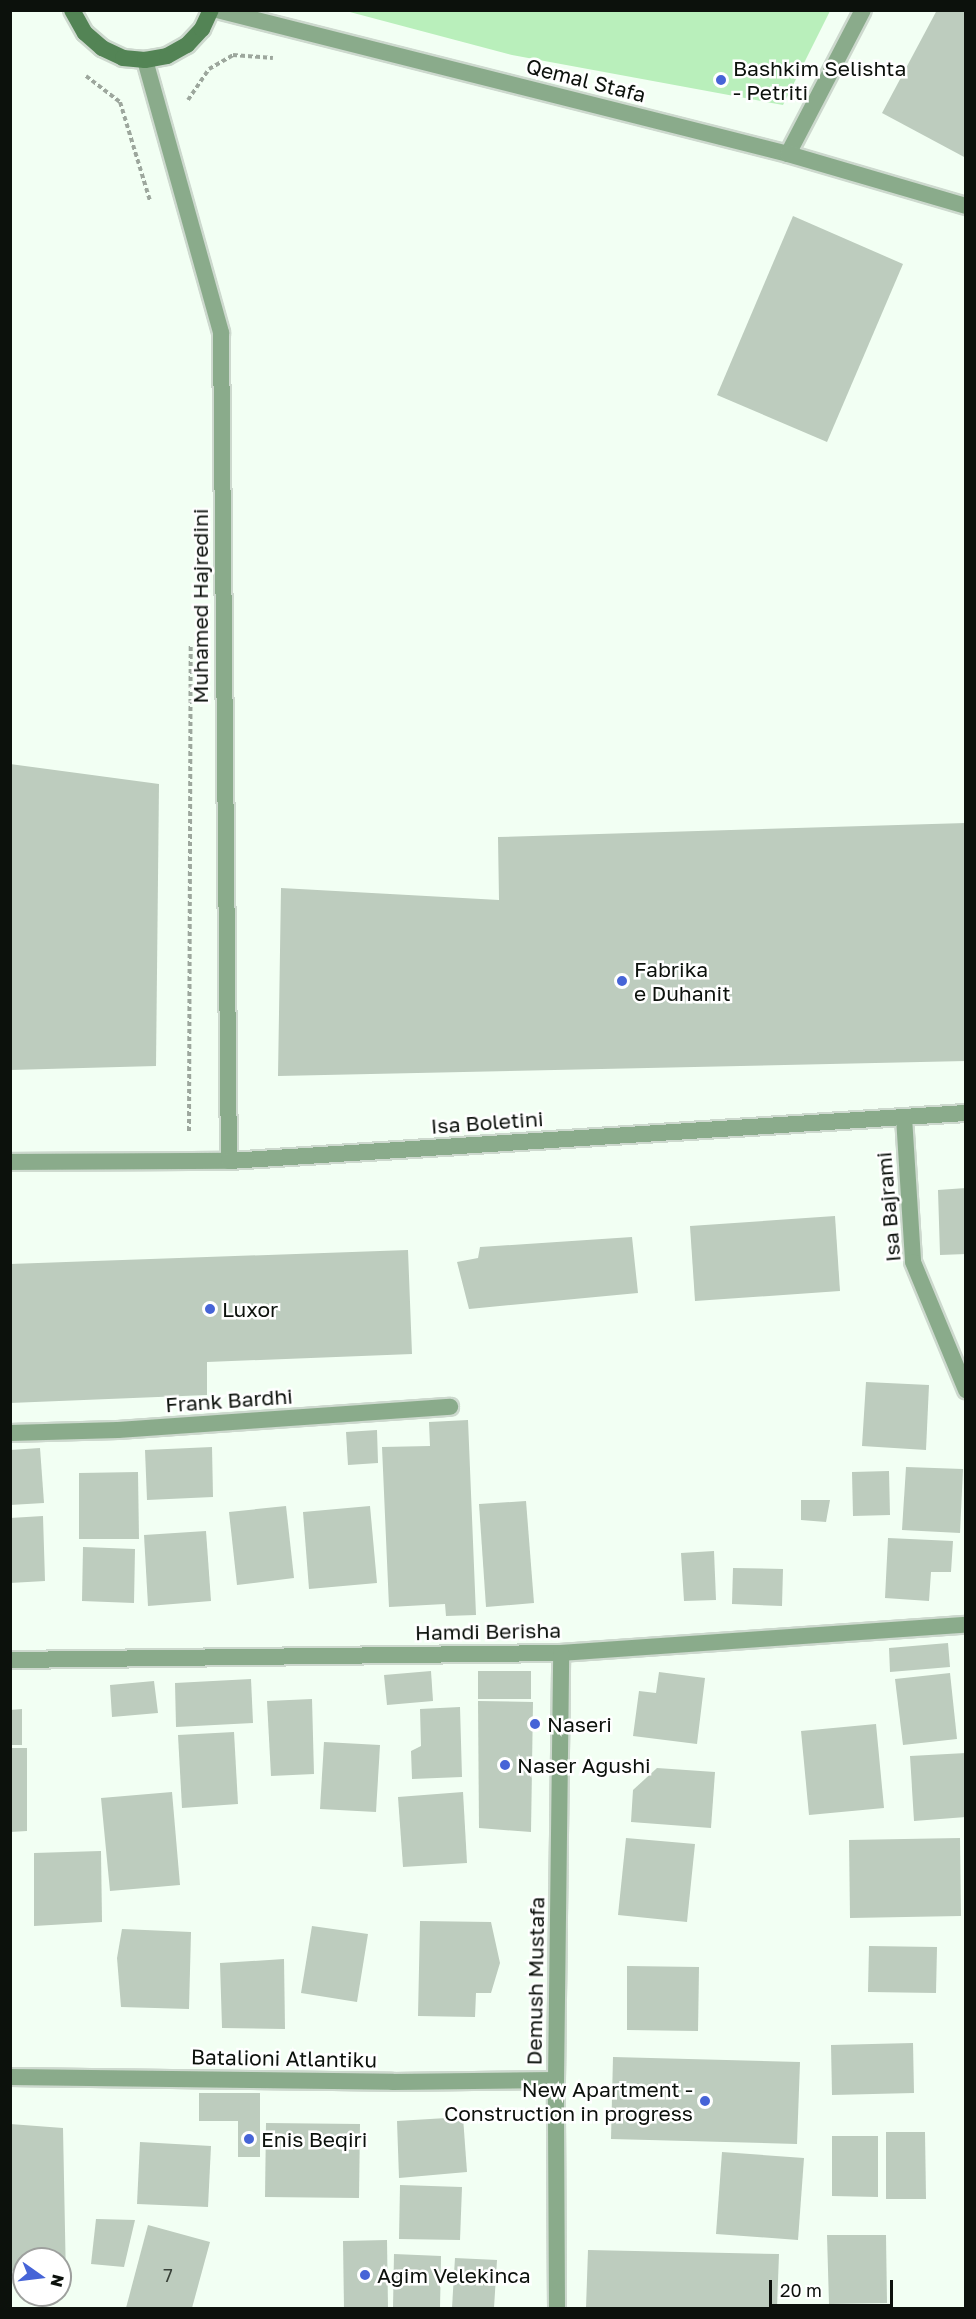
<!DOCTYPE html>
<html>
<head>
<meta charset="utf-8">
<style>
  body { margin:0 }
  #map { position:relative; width:976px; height:2319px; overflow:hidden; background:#f2fff3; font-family:"Golos Text",sans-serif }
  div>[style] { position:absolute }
  .green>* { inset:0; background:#b9efbb }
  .building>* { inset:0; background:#bdccbe }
  .path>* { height:4px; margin-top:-2px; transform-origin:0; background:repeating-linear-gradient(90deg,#9da79d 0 4.5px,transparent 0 7.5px) }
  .roads { filter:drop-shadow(2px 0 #cdd9ce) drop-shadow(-2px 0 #cdd9ce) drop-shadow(0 2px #cdd9ce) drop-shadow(0 -2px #cdd9ce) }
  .minor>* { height:16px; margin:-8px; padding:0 8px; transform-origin:8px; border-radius:8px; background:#8aab8b }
  .tertiary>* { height:16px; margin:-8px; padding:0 8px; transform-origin:8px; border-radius:8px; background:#8aab8b }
  .secondary>* { height:16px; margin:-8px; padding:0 8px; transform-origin:8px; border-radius:8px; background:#538455 }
  .dots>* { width:16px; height:16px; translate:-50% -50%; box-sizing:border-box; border:3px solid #fff; border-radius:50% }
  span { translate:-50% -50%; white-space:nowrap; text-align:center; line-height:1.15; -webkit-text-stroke:5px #fff; paint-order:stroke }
  .number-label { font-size:18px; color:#384038 }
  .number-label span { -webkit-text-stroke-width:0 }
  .poi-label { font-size:21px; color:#0c110c }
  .left { translate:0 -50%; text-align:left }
  .right { translate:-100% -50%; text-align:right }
  .street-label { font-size:21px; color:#0c110c }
  .frame { position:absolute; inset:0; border:12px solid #0c110c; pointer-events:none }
  .north { position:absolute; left:12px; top:2247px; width:60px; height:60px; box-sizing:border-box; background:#fff; border:2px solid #9ea09e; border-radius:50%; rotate:104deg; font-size:16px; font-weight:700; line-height:24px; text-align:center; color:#0c110c }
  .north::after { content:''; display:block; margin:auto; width:21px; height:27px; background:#4664d7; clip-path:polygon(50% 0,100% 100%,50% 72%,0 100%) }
  .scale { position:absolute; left:769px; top:2280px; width:124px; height:27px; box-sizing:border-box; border:3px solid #0c110c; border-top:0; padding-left:8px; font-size:18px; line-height:21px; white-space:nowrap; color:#0c110c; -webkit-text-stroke:4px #fff; paint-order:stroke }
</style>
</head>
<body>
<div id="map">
  <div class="green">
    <div style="clip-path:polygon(346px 11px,830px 11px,783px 105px,512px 55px)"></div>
  </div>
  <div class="building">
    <div style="clip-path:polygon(937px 10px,966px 10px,966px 158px,882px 113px)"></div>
    <div style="clip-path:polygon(793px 216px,903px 264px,827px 442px,717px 395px)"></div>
    <div style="clip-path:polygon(10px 764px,159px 784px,156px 1066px,10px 1070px)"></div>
    <div style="clip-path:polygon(966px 823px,966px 1061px,278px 1076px,281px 888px,499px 900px,498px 837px)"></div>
    <div style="clip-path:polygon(966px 1188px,966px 1254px,940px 1255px,938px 1190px)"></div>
    <div style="clip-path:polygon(835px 1216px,840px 1291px,695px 1301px,690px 1226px)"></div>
    <div style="clip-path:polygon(632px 1237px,638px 1293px,469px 1309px,457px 1262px,478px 1258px,480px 1247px)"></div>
    <div style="clip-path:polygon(408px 1250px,412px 1354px,207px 1362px,207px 1395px,10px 1403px,10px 1264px)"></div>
    <div style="clip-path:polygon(866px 1382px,929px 1385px,926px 1450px,862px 1446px)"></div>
    <div style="clip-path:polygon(468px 1420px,476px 1615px,446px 1616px,445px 1604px,389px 1607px,382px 1447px,430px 1446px,429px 1422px)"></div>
    <div style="clip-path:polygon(377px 1430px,378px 1463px,348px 1465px,346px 1432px)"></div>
    <div style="clip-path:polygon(212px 1447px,213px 1497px,147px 1500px,145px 1450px)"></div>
    <div style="clip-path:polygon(40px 1448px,44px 1503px,10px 1505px,10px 1450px)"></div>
    <div style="clip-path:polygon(906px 1467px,963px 1469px,960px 1533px,902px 1530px)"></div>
    <div style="clip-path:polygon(889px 1471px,890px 1515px,853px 1516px,852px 1472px)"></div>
    <div style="clip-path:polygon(138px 1472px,139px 1539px,79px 1539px,79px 1473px)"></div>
    <div style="clip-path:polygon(801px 1500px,830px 1500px,826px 1522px,801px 1520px)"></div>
    <div style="clip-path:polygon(526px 1501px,534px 1603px,486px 1607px,479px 1504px)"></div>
    <div style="clip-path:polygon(286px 1506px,294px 1578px,237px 1585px,229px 1512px)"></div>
    <div style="clip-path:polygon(370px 1506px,377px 1583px,309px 1589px,303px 1512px)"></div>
    <div style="clip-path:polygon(43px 1516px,45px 1581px,10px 1583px,10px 1518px)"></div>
    <div style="clip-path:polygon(206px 1531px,211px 1601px,148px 1606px,144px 1535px)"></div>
    <div style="clip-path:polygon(888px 1538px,953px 1541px,951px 1572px,931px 1572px,929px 1601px,885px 1598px)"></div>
    <div style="clip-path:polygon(83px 1547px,135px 1549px,134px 1603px,82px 1601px)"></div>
    <div style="clip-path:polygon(714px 1551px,716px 1600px,684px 1601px,681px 1553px)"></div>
    <div style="clip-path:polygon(733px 1568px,783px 1569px,782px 1606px,732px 1604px)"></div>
    <div style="clip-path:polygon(948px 1643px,950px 1667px,890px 1672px,889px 1648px)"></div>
    <div style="clip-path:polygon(431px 1671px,433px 1701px,387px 1705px,384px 1675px)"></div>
    <div style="clip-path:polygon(478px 1671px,531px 1671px,531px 1699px,478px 1699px)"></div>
    <div style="clip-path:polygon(659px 1672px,705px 1678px,697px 1744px,633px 1736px,639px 1691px,656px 1693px)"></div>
    <div style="clip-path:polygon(950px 1673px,957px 1739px,903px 1745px,895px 1679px)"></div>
    <div style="clip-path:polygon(251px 1679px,253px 1723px,176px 1727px,175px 1683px)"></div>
    <div style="clip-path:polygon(154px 1681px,158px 1713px,112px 1717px,110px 1685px)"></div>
    <div style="clip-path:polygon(312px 1699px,314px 1774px,271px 1776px,267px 1701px)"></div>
    <div style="clip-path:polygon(478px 1701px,533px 1702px,531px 1832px,479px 1828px)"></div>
    <div style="clip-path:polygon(460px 1707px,462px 1777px,412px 1779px,411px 1751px,421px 1746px,420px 1709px)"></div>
    <div style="clip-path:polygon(22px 1709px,22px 1745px,10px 1745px,10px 1710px)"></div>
    <div style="clip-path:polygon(876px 1724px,884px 1808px,809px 1815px,801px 1731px)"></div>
    <div style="clip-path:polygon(234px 1732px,238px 1804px,182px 1808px,178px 1735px)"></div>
    <div style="clip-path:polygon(324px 1742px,380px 1745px,376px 1812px,320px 1809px)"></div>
    <div style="clip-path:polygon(10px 1748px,27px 1748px,27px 1831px,10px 1832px)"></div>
    <div style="clip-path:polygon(966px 1753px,966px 1817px,914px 1821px,910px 1756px)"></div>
    <div style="clip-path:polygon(657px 1768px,715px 1772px,711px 1828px,631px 1822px,633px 1790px)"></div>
    <div style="clip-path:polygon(172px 1792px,180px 1885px,110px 1891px,101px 1798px)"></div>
    <div style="clip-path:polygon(463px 1792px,467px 1863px,403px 1867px,398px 1797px)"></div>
    <div style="clip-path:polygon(626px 1838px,695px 1844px,687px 1922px,618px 1915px)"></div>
    <div style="clip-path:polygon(960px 1838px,961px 1916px,850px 1918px,849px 1840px)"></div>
    <div style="clip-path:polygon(101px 1851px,102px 1922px,34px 1926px,34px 1853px)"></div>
    <div style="clip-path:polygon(420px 1921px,491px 1922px,500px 1963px,491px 1993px,476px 1993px,475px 2017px,418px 2016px)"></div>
    <div style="clip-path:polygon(312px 1926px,368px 1934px,357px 2002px,301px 1993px)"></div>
    <div style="clip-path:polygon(122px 1929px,191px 1932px,189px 2009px,121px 2007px,117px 1958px)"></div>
    <div style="clip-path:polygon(869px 1946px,937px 1947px,936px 1993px,868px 1992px)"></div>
    <div style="clip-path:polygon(284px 1959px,285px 2029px,222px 2028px,220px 1963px)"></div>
    <div style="clip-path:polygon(627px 1966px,699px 1967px,698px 2031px,627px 2030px)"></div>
    <div style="clip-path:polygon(913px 2043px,914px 2093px,832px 2095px,831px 2045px)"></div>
    <div style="clip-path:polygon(613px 2057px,800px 2062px,797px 2144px,611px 2139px)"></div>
    <div style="clip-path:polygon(199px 2093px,260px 2093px,260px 2157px,238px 2157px,238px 2121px,199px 2121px)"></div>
    <div style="clip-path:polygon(463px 2117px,467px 2172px,399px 2178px,397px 2121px)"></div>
    <div style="clip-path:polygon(266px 2123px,360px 2124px,359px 2198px,265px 2197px)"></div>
    <div style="clip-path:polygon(10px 2124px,63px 2128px,66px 2281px,60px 2280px,60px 2259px,24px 2259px,24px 2273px,10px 2271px)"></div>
    <div style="clip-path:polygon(886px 2132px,925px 2132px,926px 2199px,886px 2199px)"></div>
    <div style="clip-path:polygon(832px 2136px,878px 2136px,878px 2197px,832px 2196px)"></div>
    <div style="clip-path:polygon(140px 2142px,211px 2146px,208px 2207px,137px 2204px)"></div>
    <div style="clip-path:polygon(722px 2152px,804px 2158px,798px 2240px,716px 2234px)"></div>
    <div style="clip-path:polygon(400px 2185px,462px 2187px,460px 2240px,399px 2239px)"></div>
    <div style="clip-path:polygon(96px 2219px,135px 2220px,124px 2267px,91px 2264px)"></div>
    <div style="clip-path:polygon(148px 2225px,210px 2242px,192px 2308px,126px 2308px)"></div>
    <div style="clip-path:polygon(827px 2235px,886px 2235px,887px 2303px,829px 2304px)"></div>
    <div style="clip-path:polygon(387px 2240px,388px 2308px,344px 2308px,343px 2241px)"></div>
    <div style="clip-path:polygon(588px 2250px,779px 2254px,777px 2308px,586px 2308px)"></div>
    <div style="clip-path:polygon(394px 2254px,441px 2256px,440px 2308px,393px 2308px)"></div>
    <div style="clip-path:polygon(455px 2258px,497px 2260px,494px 2308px,452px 2308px)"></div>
  </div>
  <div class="path">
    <div style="left:86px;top:76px;width:43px;rotate:37.4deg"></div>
    <div style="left:120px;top:102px;width:103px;rotate:73.1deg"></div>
    <div style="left:188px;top:100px;width:37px;rotate:-56deg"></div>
    <div style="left:209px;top:69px;width:28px;rotate:-30deg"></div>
    <div style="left:233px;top:55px;width:40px;rotate:4.3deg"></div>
    <div style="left:189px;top:1131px;width:485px;rotate:-89.8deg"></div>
  </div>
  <div class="roads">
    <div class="minor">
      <div style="left:217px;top:10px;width:589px;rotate:14.15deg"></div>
      <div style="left:788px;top:154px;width:162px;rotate:-62.5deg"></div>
      <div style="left:788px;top:154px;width:185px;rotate:16.3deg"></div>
      <div style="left:904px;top:1117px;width:145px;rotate:86.4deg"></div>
      <div style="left:913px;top:1262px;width:139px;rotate:67.5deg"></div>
      <div style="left:10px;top:1433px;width:108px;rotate:-1.6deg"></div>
      <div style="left:118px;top:1430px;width:333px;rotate:-4deg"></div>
      <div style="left:10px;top:1660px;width:551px;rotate:-0.73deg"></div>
      <div style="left:561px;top:1653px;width:406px;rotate:-4deg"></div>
      <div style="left:10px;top:2077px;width:383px;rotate:0.7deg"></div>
      <div style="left:393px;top:2082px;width:163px;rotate:-0.7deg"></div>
      <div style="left:557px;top:2308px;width:228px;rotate:-90.3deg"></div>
      <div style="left:556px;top:2080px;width:427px;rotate:-89.3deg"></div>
    </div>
    <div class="tertiary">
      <div style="left:145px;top:60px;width:283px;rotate:74.4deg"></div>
      <div style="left:221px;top:333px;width:828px;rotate:89.45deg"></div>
      <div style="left:10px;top:1162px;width:219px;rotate:-0.3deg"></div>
      <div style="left:229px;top:1161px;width:739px;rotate:-3.73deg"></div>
    </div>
    <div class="secondary">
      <div style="left:72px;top:10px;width:26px;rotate:61deg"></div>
      <div style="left:85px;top:33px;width:23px;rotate:41deg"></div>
      <div style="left:102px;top:48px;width:23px;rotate:25deg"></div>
      <div style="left:123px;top:58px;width:22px;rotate:5deg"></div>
      <div style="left:145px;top:60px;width:22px;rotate:-10deg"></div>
      <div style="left:167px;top:56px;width:23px;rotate:-29deg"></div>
      <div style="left:187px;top:45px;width:22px;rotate:-47deg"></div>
      <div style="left:202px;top:29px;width:21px;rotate:-65deg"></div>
    </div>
  </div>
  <div class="dots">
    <div style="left:721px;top:80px;background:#4664d7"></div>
    <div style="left:622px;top:981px;background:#4664d7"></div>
    <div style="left:210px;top:1309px;background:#4664d7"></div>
    <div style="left:535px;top:1724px;background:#4664d7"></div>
    <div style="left:505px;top:1765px;background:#4664d7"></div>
    <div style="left:705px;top:2101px;background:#4664d7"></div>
    <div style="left:249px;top:2139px;background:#4664d7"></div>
    <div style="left:365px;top:2275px;background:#4664d7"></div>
  </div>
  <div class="number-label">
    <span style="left:168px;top:2275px">7</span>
  </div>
  <div class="poi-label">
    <span class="left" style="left:733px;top:80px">Bashkim Selishta<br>- Petriti</span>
    <span class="left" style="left:634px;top:981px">Fabrika<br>e Duhanit</span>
    <span class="left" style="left:222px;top:1309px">Luxor</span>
    <span class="left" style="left:547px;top:1724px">Naseri</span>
    <span class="left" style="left:517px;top:1765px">Naser Agushi</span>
    <span class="right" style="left:693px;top:2101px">New Apartment -<br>Construction in progress</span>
    <span class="left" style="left:261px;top:2139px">Enis Beqiri</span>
    <span class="left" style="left:377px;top:2275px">Agim Velekinca</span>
  </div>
  <div class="street-label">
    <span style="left:586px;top:80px;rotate:14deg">Qemal Stafa</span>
    <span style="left:200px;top:606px;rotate:-90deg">Muhamed Hajredini</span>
    <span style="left:487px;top:1122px;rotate:-4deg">Isa Boletini</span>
    <span style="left:888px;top:1207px;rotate:-95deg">Isa Bajrami</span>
    <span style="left:229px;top:1400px;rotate:-4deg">Frank Bardhi</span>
    <span style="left:488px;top:1631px;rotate:-1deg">Hamdi Berisha</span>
    <span style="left:535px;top:1981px;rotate:-89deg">Demush Mustafa</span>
    <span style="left:284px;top:2058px;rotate:1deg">Batalioni Atlantiku</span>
  </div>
  <div class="frame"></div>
  <div class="north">N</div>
  <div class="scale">20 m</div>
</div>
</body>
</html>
